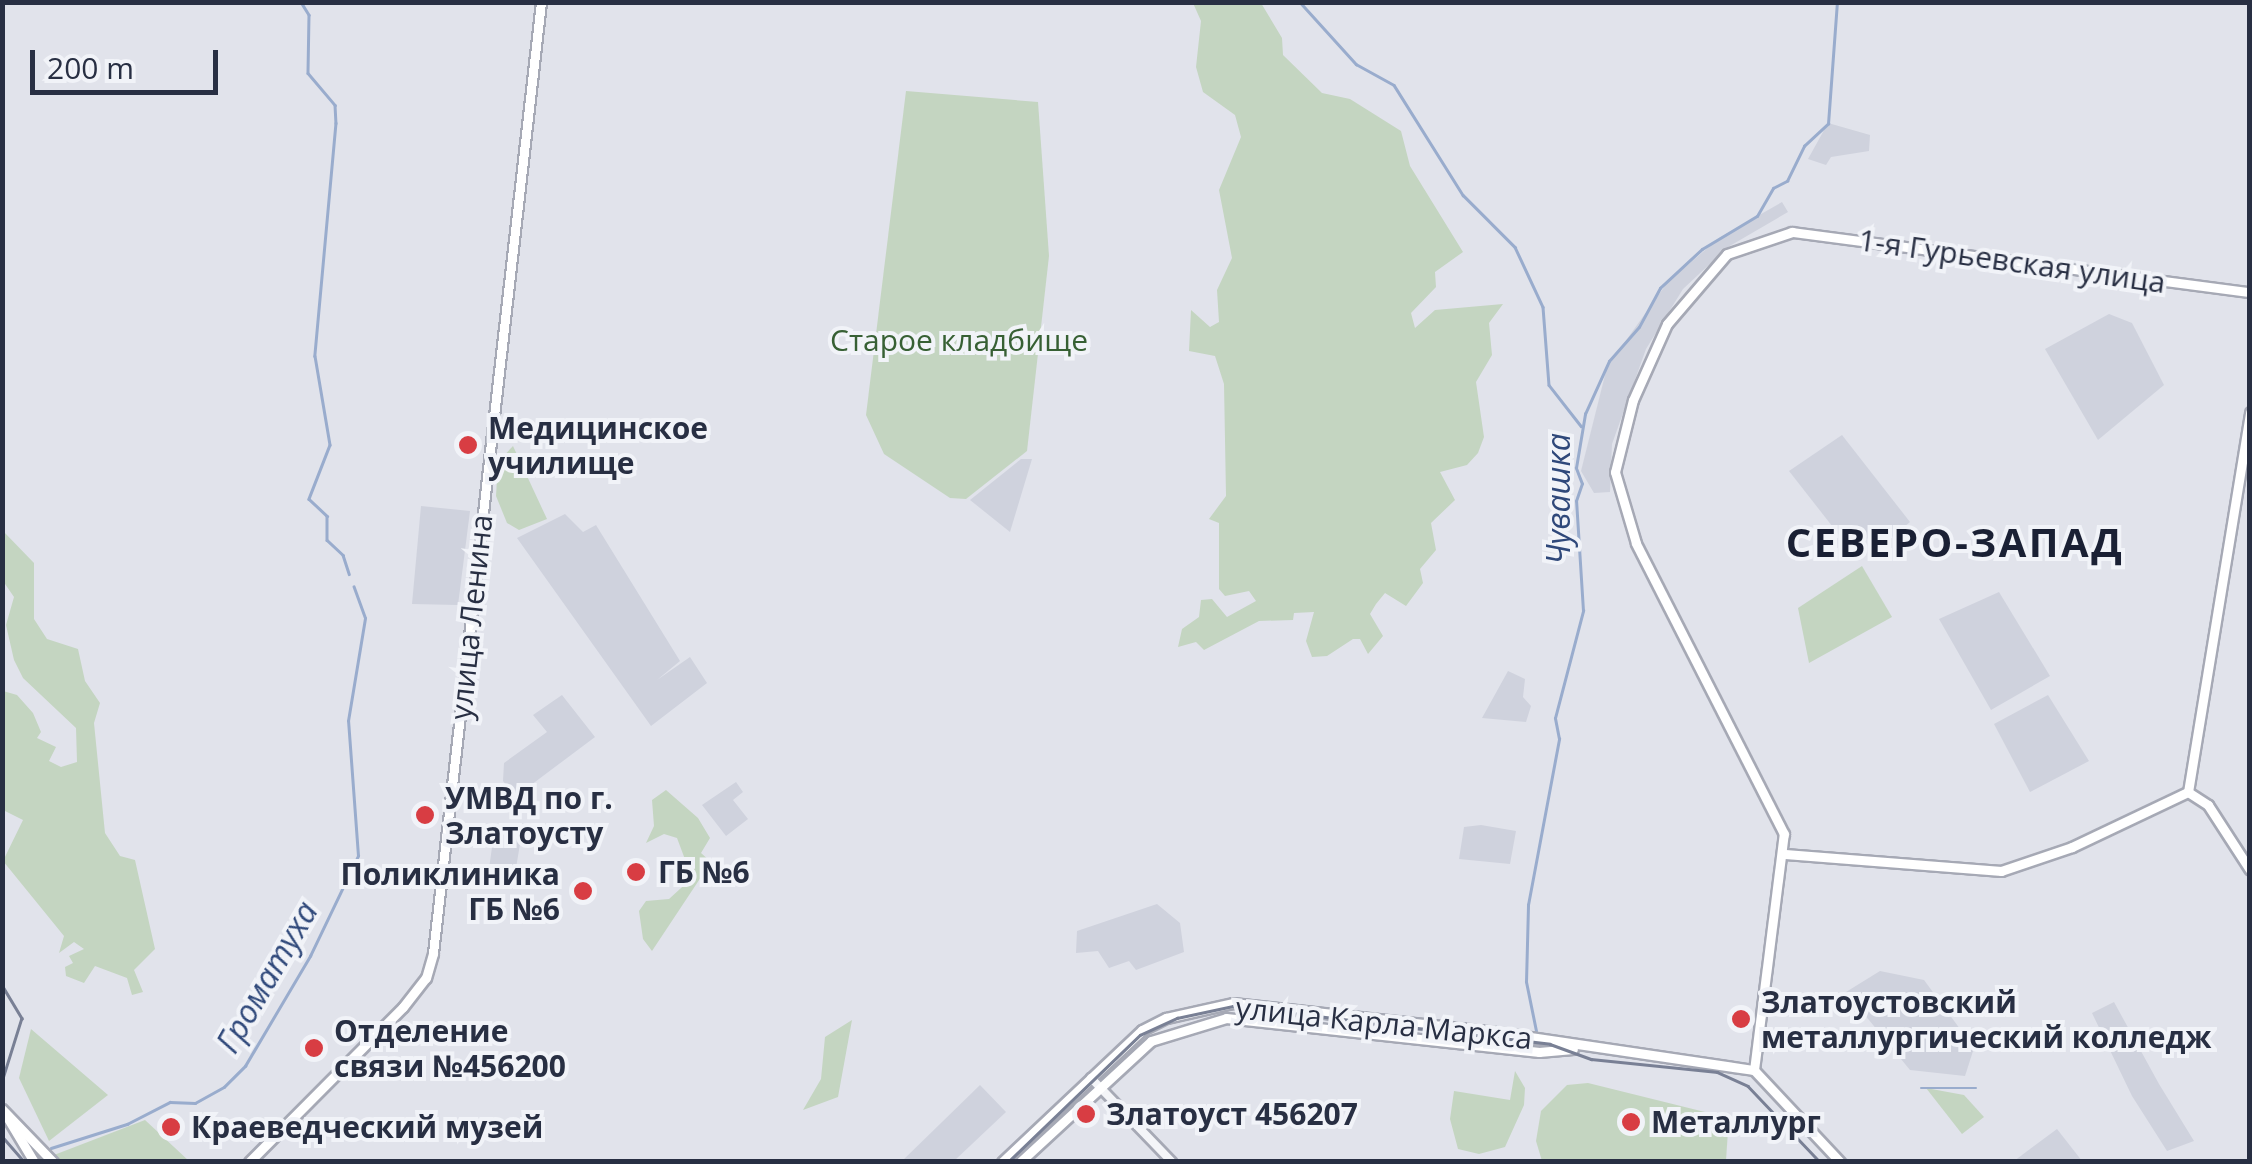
<!DOCTYPE html>
<html>
<head>
<meta charset="utf-8">
<style>
  body { margin:0 }
  #map { position:relative; width:2252px; height:1164px; overflow:hidden; background:#e1e3eb; font-family:"Open Sans",sans-serif }
  div>[style] { position:absolute }
  .built>* { inset:0; background:#cfd2dd }
  .green>* { inset:0; background:#c4d5c1 }
  .stream>* { height:2.5px; margin:-1.25px; padding:0 1.25px; transform-origin:1.25px; border-radius:1.25px; background:#99accd }
  .roads { filter:drop-shadow(2px 0 #a6a9b5) drop-shadow(-2px 0 #a6a9b5) drop-shadow(0 2px #a6a9b5) drop-shadow(0 -2px #a6a9b5) }
  .minor>* { height:8px; margin:-4px; padding:0 4px; transform-origin:4px; border-radius:4px; background:#f4f5f8 }
  .major>* { height:9px; margin:-4.5px; padding:0 4.5px; transform-origin:4.5px; border-radius:4.5px; background:#fff }
  .tram>* { height:2.5px; margin:-1.25px; padding:0 1.25px; transform-origin:1.25px; border-radius:1.25px; background:#798095 }
  .dots>* { width:28px; height:28px; translate:-50% -50%; box-sizing:border-box; border:5px solid #f1f3f8; border-radius:50% }
  span { translate:-50% -50%; white-space:nowrap; text-align:center; line-height:1.15; -webkit-text-stroke:8px #f1f3f8; paint-order:stroke }
  .street-label { font-size:30px; color:#282f43 }
  .park-label { font-size:30px; color:#376034 }
  .poi-label { font-size:30px; color:#282f43; font-weight:700 }
  .left { translate:0 -50%; text-align:left }
  .right { translate:-100% -50%; text-align:right }
  .water-label { font-size:32px; color:#2f487a; font-style:italic }
  .district-label { font-size:40px; color:#1a2034; font-weight:700; letter-spacing:2.5px }
  .frame { position:absolute; inset:0; border:5px solid #282f43; pointer-events:none }
  .scale { position:absolute; left:30px; top:50px; width:188px; height:45px; box-sizing:border-box; border:5px solid #282f43; border-top:0; padding-left:12px; font-size:30px; line-height:35px; white-space:nowrap; color:#282f43; -webkit-text-stroke:8px #f1f3f8; paint-order:stroke }
</style>
</head>
<body>
<div id="map">
  <div class="built">
    <div style="clip-path:polygon(1828px 123px,1870px 135px,1869px 151px,1831px 157px,1826px 165px,1808px 159px)"></div>
    <div style="clip-path:polygon(1782px 202px,1788px 212px,1728px 247px,1683px 289px,1646px 349px,1612px 444px,1610px 492px,1594px 493px,1581px 471px,1607px 367px,1667px 283px,1719px 238px)"></div>
    <div style="clip-path:polygon(2109px 314px,2132px 323px,2164px 385px,2098px 440px,2045px 349px)"></div>
    <div style="clip-path:polygon(1842px 435px,1910px 522px,1892px 537px,1843px 540px,1789px 471px)"></div>
    <div style="clip-path:polygon(1021px 459px,1032px 459px,1010px 532px,970px 500px)"></div>
    <div style="clip-path:polygon(421px 506px,470px 511px,458px 605px,412px 604px)"></div>
    <div style="clip-path:polygon(565px 514px,583px 532px,596px 525px,680px 661px,657px 680px,690px 657px,707px 683px,651px 726px,517px 538px)"></div>
    <div style="clip-path:polygon(1999px 592px,2050px 676px,1991px 710px,1939px 619px)"></div>
    <div style="clip-path:polygon(1508px 671px,1525px 679px,1523px 697px,1531px 706px,1526px 722px,1482px 718px)"></div>
    <div style="clip-path:polygon(562px 695px,595px 737px,515px 797px,503px 781px,504px 763px,547px 732px,533px 715px)"></div>
    <div style="clip-path:polygon(2048px 695px,2089px 761px,2030px 792px,1994px 724px)"></div>
    <div style="clip-path:polygon(736px 782px,743px 792px,733px 800px,748px 819px,726px 836px,702px 805px)"></div>
    <div style="clip-path:polygon(1481px 825px,1516px 831px,1510px 864px,1459px 859px,1464px 827px)"></div>
    <div style="clip-path:polygon(495px 826px,522px 832px,516px 868px,502px 871px,500px 885px,487px 883px)"></div>
    <div style="clip-path:polygon(1157px 904px,1180px 923px,1184px 952px,1136px 970px,1129px 961px,1109px 968px,1098px 951px,1076px 953px,1077px 931px)"></div>
    <div style="clip-path:polygon(1880px 971px,1924px 980px,1974px 1048px,1965px 1076px,1910px 1070px,1846px 992px)"></div>
    <div style="clip-path:polygon(2114px 1002px,2159px 1084px,2194px 1141px,2167px 1151px,2132px 1096px,2092px 1013px)"></div>
    <div style="clip-path:polygon(980px 1085px,1006px 1112px,954px 1161px,902px 1161px)"></div>
    <div style="clip-path:polygon(2057px 1129px,2082px 1161px,2014px 1161px)"></div>
  </div>
  <div class="green">
    <div style="clip-path:polygon(1193px 3px,1261px 3px,1282px 38px,1283px 55px,1322px 93px,1350px 99px,1401px 131px,1410px 166px,1463px 252px,1435px 272px,1436px 287px,1411px 313px,1415px 328px,1435px 310px,1503px 304px,1489px 323px,1492px 355px,1476px 382px,1484px 437px,1478px 453px,1467px 465px,1440px 472px,1455px 500px,1431px 523px,1436px 550px,1420px 569px,1423px 583px,1406px 606px,1385px 593px,1376px 604px,1370px 614px,1383px 636px,1368px 654px,1360px 639px,1353px 639px,1327px 656px,1312px 657px,1306px 641px,1314px 612px,1294px 613px,1293px 620px,1259px 621px,1204px 650px,1196px 642px,1178px 647px,1182px 629px,1199px 617px,1201px 600px,1212px 599px,1227px 617px,1256px 601px,1249px 591px,1225px 596px,1219px 589px,1219px 523px,1209px 519px,1226px 496px,1224px 384px,1215px 356px,1189px 351px,1191px 310px,1210px 327px,1219px 322px,1217px 290px,1232px 258px,1219px 190px,1241px 137px,1235px 115px,1203px 92px,1196px 67px,1201px 21px)"></div>
    <div style="clip-path:polygon(906px 91px,1038px 102px,1049px 256px,1027px 451px,966px 499px,950px 498px,884px 454px,866px 415px)"></div>
    <div style="clip-path:polygon(513px 446px,547px 519px,519px 530px,507px 523px,496px 496px,498px 462px)"></div>
    <div style="clip-path:polygon(3px 531px,34px 563px,34px 619px,47px 639px,78px 649px,85px 681px,100px 703px,94px 723px,105px 833px,120px 856px,135px 860px,155px 949px,134px 970px,143px 992px,132px 995px,127px 978px,95px 966px,84px 983px,66px 976px,65px 967px,73px 963px,69px 956px,84px 949px,74px 942px,59px 953px,64px 936px,3px 861px,23px 820px,3px 810px,3px 691px,17px 695px,33px 713px,41px 732px,37px 738px,56px 747px,49px 761px,61px 767px,77px 762px,76px 728px,23px 678px,14px 660px,6px 625px,14px 597px,3px 581px)"></div>
    <div style="clip-path:polygon(1862px 566px,1892px 617px,1809px 663px,1798px 608px)"></div>
    <div style="clip-path:polygon(666px 790px,698px 818px,710px 838px,701px 853px,711px 862px,652px 951px,643px 939px,639px 911px,646px 901px,669px 899px,692px 878px,677px 838px,664px 834px,646px 843px,654px 826px,652px 800px)"></div>
    <div style="clip-path:polygon(852px 1020px,838px 1097px,803px 1110px,821px 1079px,825px 1037px)"></div>
    <div style="clip-path:polygon(31px 1029px,108px 1095px,49px 1141px,19px 1078px)"></div>
    <div style="clip-path:polygon(1515px 1071px,1525px 1088px,1524px 1105px,1505px 1147px,1479px 1154px,1458px 1149px,1450px 1119px,1454px 1091px,1510px 1100px)"></div>
    <div style="clip-path:polygon(1588px 1083px,1717px 1115px,1728px 1130px,1726px 1161px,1542px 1161px,1536px 1141px,1541px 1111px,1567px 1085px)"></div>
    <div style="clip-path:polygon(1926px 1088px,1964px 1095px,1984px 1117px,1962px 1134px)"></div>
    <div style="clip-path:polygon(145px 1120px,189px 1161px,61px 1161px,54px 1155px)"></div>
  </div>
  <div class="stream">
    <div style="left:301px;top:2px;width:15px;rotate:58deg"></div>
    <div style="left:309px;top:15px;width:58px;rotate:91deg"></div>
    <div style="left:308px;top:73px;width:42px;rotate:49.8deg"></div>
    <div style="left:335px;top:105px;width:18px;rotate:87deg"></div>
    <div style="left:336px;top:123px;width:234px;rotate:95.2deg"></div>
    <div style="left:315px;top:356px;width:90px;rotate:80.4deg"></div>
    <div style="left:330px;top:445px;width:58px;rotate:111.3deg"></div>
    <div style="left:309px;top:499px;width:25px;rotate:43deg"></div>
    <div style="left:327px;top:516px;width:24px;rotate:90deg"></div>
    <div style="left:327px;top:540px;width:22px;rotate:43deg"></div>
    <div style="left:343px;top:555px;width:20px;rotate:72deg"></div>
    <div style="left:1300px;top:2px;width:84px;rotate:47.9deg"></div>
    <div style="left:1356px;top:64px;width:43px;rotate:28.9deg"></div>
    <div style="left:1394px;top:85px;width:130px;rotate:57.9deg"></div>
    <div style="left:1463px;top:195px;width:74px;rotate:45deg"></div>
    <div style="left:1515px;top:247px;width:66px;rotate:65deg"></div>
    <div style="left:1543px;top:307px;width:78px;rotate:85.6deg"></div>
    <div style="left:1549px;top:385px;width:52px;rotate:52deg"></div>
    <div style="left:1536px;top:1031px;width:50px;rotate:-101.5deg"></div>
    <div style="left:1526px;top:982px;width:77px;rotate:-88.5deg"></div>
    <div style="left:1528px;top:905px;width:169px;rotate:-79.4deg"></div>
    <div style="left:1559px;top:739px;width:21px;rotate:-101deg"></div>
    <div style="left:1555px;top:718px;width:111px;rotate:-75.3deg"></div>
    <div style="left:1583px;top:611px;width:110px;rotate:-93.6deg"></div>
    <div style="left:1576px;top:501px;width:18px;rotate:-71deg"></div>
    <div style="left:1582px;top:484px;width:17px;rotate:-111deg"></div>
    <div style="left:1576px;top:468px;width:55px;rotate:-80.5deg"></div>
    <div style="left:1585px;top:414px;width:58px;rotate:-65.6deg"></div>
    <div style="left:1609px;top:361px;width:45px;rotate:-48.6deg"></div>
    <div style="left:1639px;top:327px;width:44px;rotate:-61.7deg"></div>
    <div style="left:1660px;top:288px;width:57px;rotate:-42.9deg"></div>
    <div style="left:1702px;top:249px;width:64px;rotate:-31deg"></div>
    <div style="left:1757px;top:216px;width:32px;rotate:-60deg"></div>
    <div style="left:1773px;top:188px;width:16px;rotate:-27deg"></div>
    <div style="left:1787px;top:181px;width:39px;rotate:-64deg"></div>
    <div style="left:1804px;top:146px;width:33px;rotate:-43deg"></div>
    <div style="left:1828px;top:124px;width:122px;rotate:-85.8deg"></div>
    <div style="left:1921px;top:1088px;width:55px"></div>
    <div style="left:51px;top:1148px;width:80px;rotate:-17.5deg"></div>
    <div style="left:127px;top:1124px;width:48px;rotate:-27.1deg"></div>
    <div style="left:170px;top:1102px;width:25px;rotate:2deg"></div>
    <div style="left:195px;top:1103px;width:33px;rotate:-29deg"></div>
    <div style="left:224px;top:1087px;width:30px;rotate:-45deg"></div>
    <div style="left:245px;top:1066px;width:128px;rotate:-59.4deg"></div>
    <div style="left:310px;top:956px;width:111px;rotate:-64.4deg"></div>
    <div style="left:358px;top:856px;width:135px;rotate:-94.2deg"></div>
    <div style="left:348px;top:721px;width:104px;rotate:-80.6deg"></div>
    <div style="left:365px;top:618px;width:33px;rotate:-110deg"></div>
  </div>
  <div class="roads">
    <div class="minor">
      <div style="left:1091px;top:1078px;width:117px;rotate:46deg"></div>
    </div>
    <div class="major">
      <div style="left:2188px;top:792px;width:385px;rotate:-80.7deg"></div>
      <div style="left:2188px;top:792px;width:24px;rotate:33deg"></div>
      <div style="left:2208px;top:805px;width:77px;rotate:57.1deg"></div>
      <div style="left:1785px;top:854px;width:217px;rotate:4.5deg"></div>
      <div style="left:2001px;top:871px;width:75px;rotate:-18.7deg"></div>
      <div style="left:2072px;top:847px;width:128px;rotate:-25.4deg"></div>
      <div style="left:1754px;top:1070px;width:238px;rotate:-82.8deg"></div>
      <div style="left:1784px;top:834px;width:326px;rotate:-117deg"></div>
      <div style="left:1636px;top:543px;width:74px;rotate:-106.5deg"></div>
      <div style="left:1615px;top:472px;width:74px;rotate:-76deg"></div>
      <div style="left:1633px;top:400px;width:83px;rotate:-65.9deg"></div>
      <div style="left:1667px;top:324px;width:92px;rotate:-49.4deg"></div>
      <div style="left:1727px;top:254px;width:69px;rotate:-18.7deg"></div>
      <div style="left:1792px;top:232px;width:462px;rotate:7.5deg"></div>
      <div style="left:2px;top:1109px;width:74px;rotate:46.1deg"></div>
      <div style="left:4px;top:1112px;width:58px;rotate:59deg"></div>
      <div style="left:249px;top:1162px;width:218px;rotate:-45.2deg"></div>
      <div style="left:403px;top:1007px;width:37px;rotate:-52deg"></div>
      <div style="left:426px;top:978px;width:26px;rotate:-74deg"></div>
      <div style="left:433px;top:953px;width:957px;rotate:-83.52deg"></div>
      <div style="left:1002px;top:1162px;width:192px;rotate:-43.3deg"></div>
      <div style="left:1142px;top:1030px;width:27px;rotate:-27deg"></div>
      <div style="left:1166px;top:1018px;width:69px;rotate:-12.6deg"></div>
      <div style="left:1233px;top:1003px;width:272px;rotate:6.3deg"></div>
      <div style="left:1503px;top:1033px;width:254px;rotate:8.4deg"></div>
      <div style="left:1754px;top:1070px;width:126px;rotate:46.9deg"></div>
      <div style="left:1020px;top:1162px;width:178px;rotate:-42.7deg"></div>
      <div style="left:1151px;top:1041px;width:78px;rotate:-17deg"></div>
      <div style="left:1226px;top:1018px;width:315px;rotate:6.2deg"></div>
      <div style="left:1539px;top:1052px;width:34px;rotate:-5deg"></div>
    </div>
  </div>
  <div class="tram">
    <div style="left:2px;top:985px;width:39px;rotate:59deg"></div>
    <div style="left:22px;top:1018px;width:67px;rotate:107.4deg"></div>
    <div style="left:2px;top:1136px;width:35px;rotate:49deg"></div>
    <div style="left:1008px;top:1162px;width:183px;rotate:-43.9deg"></div>
    <div style="left:1140px;top:1035px;width:41px;rotate:-24.7deg"></div>
    <div style="left:1177px;top:1018px;width:57px;rotate:-12.1deg"></div>
    <div style="left:1233px;top:1006px;width:319px;rotate:6.8deg"></div>
    <div style="left:1550px;top:1044px;width:44px;rotate:20.1deg"></div>
    <div style="left:1591px;top:1059px;width:127px;rotate:5.9deg"></div>
    <div style="left:1717px;top:1072px;width:34px;rotate:24deg"></div>
    <div style="left:1748px;top:1086px;width:105px;rotate:46.5deg"></div>
  </div>
  <div class="dots">
    <div style="left:468px;top:445px;background:#d83d43"></div>
    <div style="left:425px;top:815px;background:#d83d43"></div>
    <div style="left:636px;top:872px;background:#d83d43"></div>
    <div style="left:583px;top:891px;background:#d83d43"></div>
    <div style="left:1741px;top:1019px;background:#d83d43"></div>
    <div style="left:314px;top:1048px;background:#d83d43"></div>
    <div style="left:1086px;top:1114px;background:#d83d43"></div>
    <div style="left:1631px;top:1122px;background:#d83d43"></div>
    <div style="left:171px;top:1127px;background:#d83d43"></div>
  </div>
  <div class="street-label">
    <span style="left:2012px;top:261px;rotate:8deg">1-я Гурьевская улица</span>
    <span style="left:471px;top:617px;rotate:-84deg">улица Ленина</span>
    <span style="left:1384px;top:1023px;rotate:6deg">улица Карла Маркса</span>
  </div>
  <div class="park-label">
    <span style="left:959px;top:340px">Старое кладбище</span>
  </div>
  <div class="poi-label">
    <span class="left" style="left:488px;top:445px">Медицинское<br>училище</span>
    <span class="left" style="left:445px;top:815px">УМВД по г.<br>Златоусту</span>
    <span class="left" style="left:658px;top:872px">ГБ №6</span>
    <span class="right" style="left:560px;top:891px">Поликлиника<br>ГБ №6</span>
    <span class="left" style="left:1761px;top:1019px">Златоустовский<br>металлургический колледж</span>
    <span class="left" style="left:334px;top:1048px">Отделение<br>связи №456200</span>
    <span class="left" style="left:1106px;top:1114px">Златоуст 456207</span>
    <span class="left" style="left:1651px;top:1122px">Металлург</span>
    <span class="left" style="left:191px;top:1127px">Краеведческий музей</span>
  </div>
  <div class="water-label">
    <span style="left:1558px;top:499px;rotate:-90deg">Чувашка</span>
    <span style="left:267px;top:977px;rotate:-60deg">Громатуха</span>
  </div>
  <div class="district-label">
    <span style="left:1955px;top:542px">СЕВЕРО-ЗАПАД</span>
  </div>
  <div class="frame"></div>
  <div class="scale">200 m</div>
</div>
</body>
</html>
